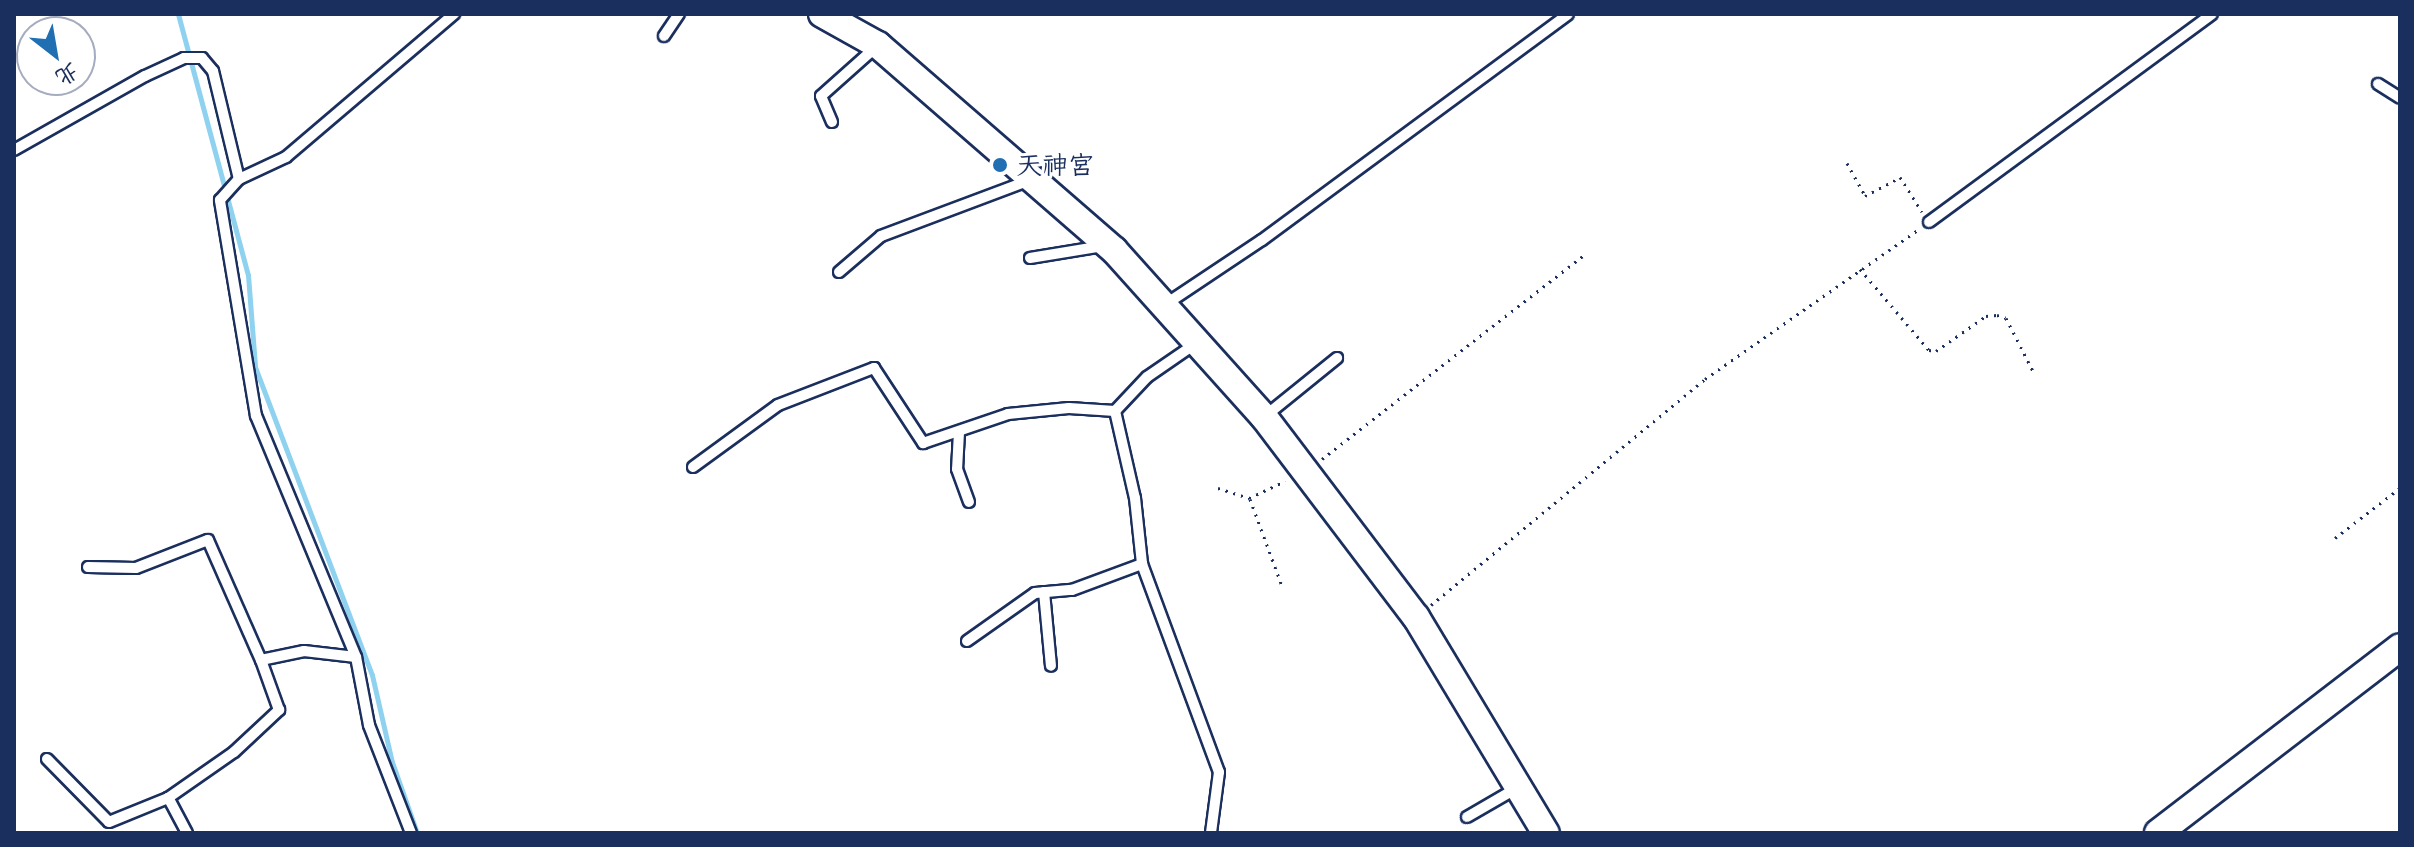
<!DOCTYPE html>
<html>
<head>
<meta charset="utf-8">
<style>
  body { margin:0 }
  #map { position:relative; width:2414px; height:847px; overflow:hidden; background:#fff; font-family:Mali,"LXGW WenKai TC",sans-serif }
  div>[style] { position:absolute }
  .stream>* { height:5px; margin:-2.5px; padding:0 2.5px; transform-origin:2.5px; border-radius:2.5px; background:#8ed2f0 }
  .path>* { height:3px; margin-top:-1.5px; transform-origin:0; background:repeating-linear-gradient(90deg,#1b2f5e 0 2px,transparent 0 8px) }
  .roads { filter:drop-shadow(2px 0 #1b2f5e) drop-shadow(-2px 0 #1b2f5e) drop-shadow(0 2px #1b2f5e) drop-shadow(0 -2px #1b2f5e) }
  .service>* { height:10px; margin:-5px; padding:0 5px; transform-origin:5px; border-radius:5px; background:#fff }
  .tertiary>* { height:26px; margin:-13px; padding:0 13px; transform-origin:13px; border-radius:13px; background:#fff }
  .dots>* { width:22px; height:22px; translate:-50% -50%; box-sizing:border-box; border:4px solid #fff; border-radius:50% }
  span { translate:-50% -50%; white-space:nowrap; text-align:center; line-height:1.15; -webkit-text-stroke:6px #fff; paint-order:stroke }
  .poi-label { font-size:26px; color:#1b2f5e }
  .left { translate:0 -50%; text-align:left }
  .frame { position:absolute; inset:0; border:16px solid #1b2f5e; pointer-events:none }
  .north { position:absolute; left:16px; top:16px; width:80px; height:80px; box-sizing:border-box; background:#fff; border:2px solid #a4acbf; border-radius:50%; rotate:149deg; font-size:22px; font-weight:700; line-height:32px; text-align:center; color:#1b2f5e }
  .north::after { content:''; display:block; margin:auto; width:28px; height:36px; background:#1f6fb2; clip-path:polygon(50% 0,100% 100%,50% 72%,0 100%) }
</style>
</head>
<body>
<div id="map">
  <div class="stream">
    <div style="left:178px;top:14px;width:270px;rotate:75deg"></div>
    <div style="left:248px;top:275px;width:92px;rotate:85.6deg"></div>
    <div style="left:255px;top:367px;width:329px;rotate:69.2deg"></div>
    <div style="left:372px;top:675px;width:89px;rotate:77.1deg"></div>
    <div style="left:392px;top:762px;width:75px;rotate:70.6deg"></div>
  </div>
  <div class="path">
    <div style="left:1847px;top:163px;width:38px;rotate:61deg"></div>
    <div style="left:1865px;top:196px;width:40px;rotate:-28deg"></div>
    <div style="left:1900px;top:177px;width:41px;rotate:57.8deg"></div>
    <div style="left:1860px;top:269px;width:106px;rotate:49.6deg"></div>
    <div style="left:1929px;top:350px;width:7px;rotate:8deg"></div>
    <div style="left:1936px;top:351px;width:61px;rotate:-35deg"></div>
    <div style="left:1986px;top:316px;width:11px;rotate:-5deg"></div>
    <div style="left:1997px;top:315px;width:9px;rotate:18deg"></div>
    <div style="left:2006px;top:318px;width:62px;rotate:63deg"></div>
    <div style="left:1322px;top:459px;width:333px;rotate:-37.9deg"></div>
    <div style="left:1218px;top:488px;width:33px;rotate:18deg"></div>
    <div style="left:1249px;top:498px;width:40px;rotate:-25deg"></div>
    <div style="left:1250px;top:499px;width:93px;rotate:69.8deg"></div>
    <div style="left:2335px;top:538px;width:82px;rotate:-37.6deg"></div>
    <div style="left:1431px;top:605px;width:355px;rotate:-39.5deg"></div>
    <div style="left:1705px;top:379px;width:261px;rotate:-35deg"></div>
  </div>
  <div class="roads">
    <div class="service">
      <div style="left:664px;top:36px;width:27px;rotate:-56deg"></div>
      <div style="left:2378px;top:84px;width:26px;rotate:32deg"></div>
      <div style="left:832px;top:122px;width:28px;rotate:-113deg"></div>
      <div style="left:821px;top:96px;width:74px;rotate:-41.7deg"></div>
      <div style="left:14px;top:150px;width:150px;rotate:-29.5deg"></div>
      <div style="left:145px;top:76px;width:43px;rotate:-24.8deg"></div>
      <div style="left:184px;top:58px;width:18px"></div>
      <div style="left:202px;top:58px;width:17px;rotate:50deg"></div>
      <div style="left:213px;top:71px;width:111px;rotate:76.5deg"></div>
      <div style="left:1929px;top:222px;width:351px;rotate:-36.3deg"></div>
      <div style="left:1030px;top:258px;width:74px;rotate:-9.3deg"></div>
      <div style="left:839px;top:272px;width:55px;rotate:-40.6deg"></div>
      <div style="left:881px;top:236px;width:159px;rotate:-20.6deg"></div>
      <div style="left:1166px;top:304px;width:115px;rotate:-33.7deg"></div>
      <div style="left:1262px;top:240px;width:380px;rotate:-36.4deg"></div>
      <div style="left:1195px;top:344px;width:58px;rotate:145.5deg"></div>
      <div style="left:1147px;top:377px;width:47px;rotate:133.3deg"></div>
      <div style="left:1115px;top:411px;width:89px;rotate:77.1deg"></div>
      <div style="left:1135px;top:498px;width:66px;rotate:83.9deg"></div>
      <div style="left:1142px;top:564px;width:222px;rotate:69.7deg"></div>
      <div style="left:1219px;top:772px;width:62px;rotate:97.5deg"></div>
      <div style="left:1264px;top:417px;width:94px;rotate:-38.9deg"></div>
      <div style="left:959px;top:432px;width:37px;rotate:93deg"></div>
      <div style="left:957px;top:469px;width:35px;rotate:70deg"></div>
      <div style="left:693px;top:467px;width:105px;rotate:-36.1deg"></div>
      <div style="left:778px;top:405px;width:103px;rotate:-21.1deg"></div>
      <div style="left:874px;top:368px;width:90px;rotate:56.8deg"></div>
      <div style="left:923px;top:443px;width:90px;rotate:-18.8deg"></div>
      <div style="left:1008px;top:414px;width:61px;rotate:-5.6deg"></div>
      <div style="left:1069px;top:408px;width:46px;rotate:3.7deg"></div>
      <div style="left:88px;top:567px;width:48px;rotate:1.2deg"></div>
      <div style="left:136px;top:568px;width:77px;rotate:-21.3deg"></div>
      <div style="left:208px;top:540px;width:131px;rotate:66.2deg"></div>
      <div style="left:1044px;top:592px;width:74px;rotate:84.6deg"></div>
      <div style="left:967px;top:641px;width:83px;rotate:-35.2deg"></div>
      <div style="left:1035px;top:593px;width:37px;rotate:-5deg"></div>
      <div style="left:1072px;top:590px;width:75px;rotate:-20.4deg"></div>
      <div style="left:47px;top:759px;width:88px;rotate:45.5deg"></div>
      <div style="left:109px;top:822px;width:64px;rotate:-22.1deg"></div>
      <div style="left:1467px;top:817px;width:58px;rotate:-30.1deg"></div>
      <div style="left:187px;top:833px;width:40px;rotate:-118deg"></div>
      <div style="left:168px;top:798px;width:80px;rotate:-34.9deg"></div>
      <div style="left:234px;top:752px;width:62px;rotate:-43deg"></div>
      <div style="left:279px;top:710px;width:53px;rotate:-109.8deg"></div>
      <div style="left:261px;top:660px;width:44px;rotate:-11.8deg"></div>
      <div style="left:304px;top:651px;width:52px;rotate:6.6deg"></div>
      <div style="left:411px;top:833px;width:116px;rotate:-111.3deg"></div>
      <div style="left:369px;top:725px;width:69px;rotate:-100.8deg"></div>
      <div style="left:356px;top:657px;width:261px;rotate:-112.5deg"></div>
      <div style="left:256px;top:416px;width:219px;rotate:-99.5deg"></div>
      <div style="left:220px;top:200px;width:28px;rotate:-48deg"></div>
      <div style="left:239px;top:179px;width:52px;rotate:-25.1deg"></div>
      <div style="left:286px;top:157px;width:221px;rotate:-40.4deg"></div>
    </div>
    <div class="tertiary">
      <div style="left:822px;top:14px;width:64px;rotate:29deg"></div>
      <div style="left:878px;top:45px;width:313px;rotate:41deg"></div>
      <div style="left:1114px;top:250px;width:224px;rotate:48.1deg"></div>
      <div style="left:1264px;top:417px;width:251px;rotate:52.8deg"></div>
      <div style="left:1416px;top:617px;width:252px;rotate:59deg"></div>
      <div style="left:2158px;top:833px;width:305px;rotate:-37.5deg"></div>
    </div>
  </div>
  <div class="dots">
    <div style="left:1000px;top:165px;background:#1f6fb2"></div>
  </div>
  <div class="poi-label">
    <span class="left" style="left:1016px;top:165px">天神宮</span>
  </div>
  <div class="frame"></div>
  <div class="north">北</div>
</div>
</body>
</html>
